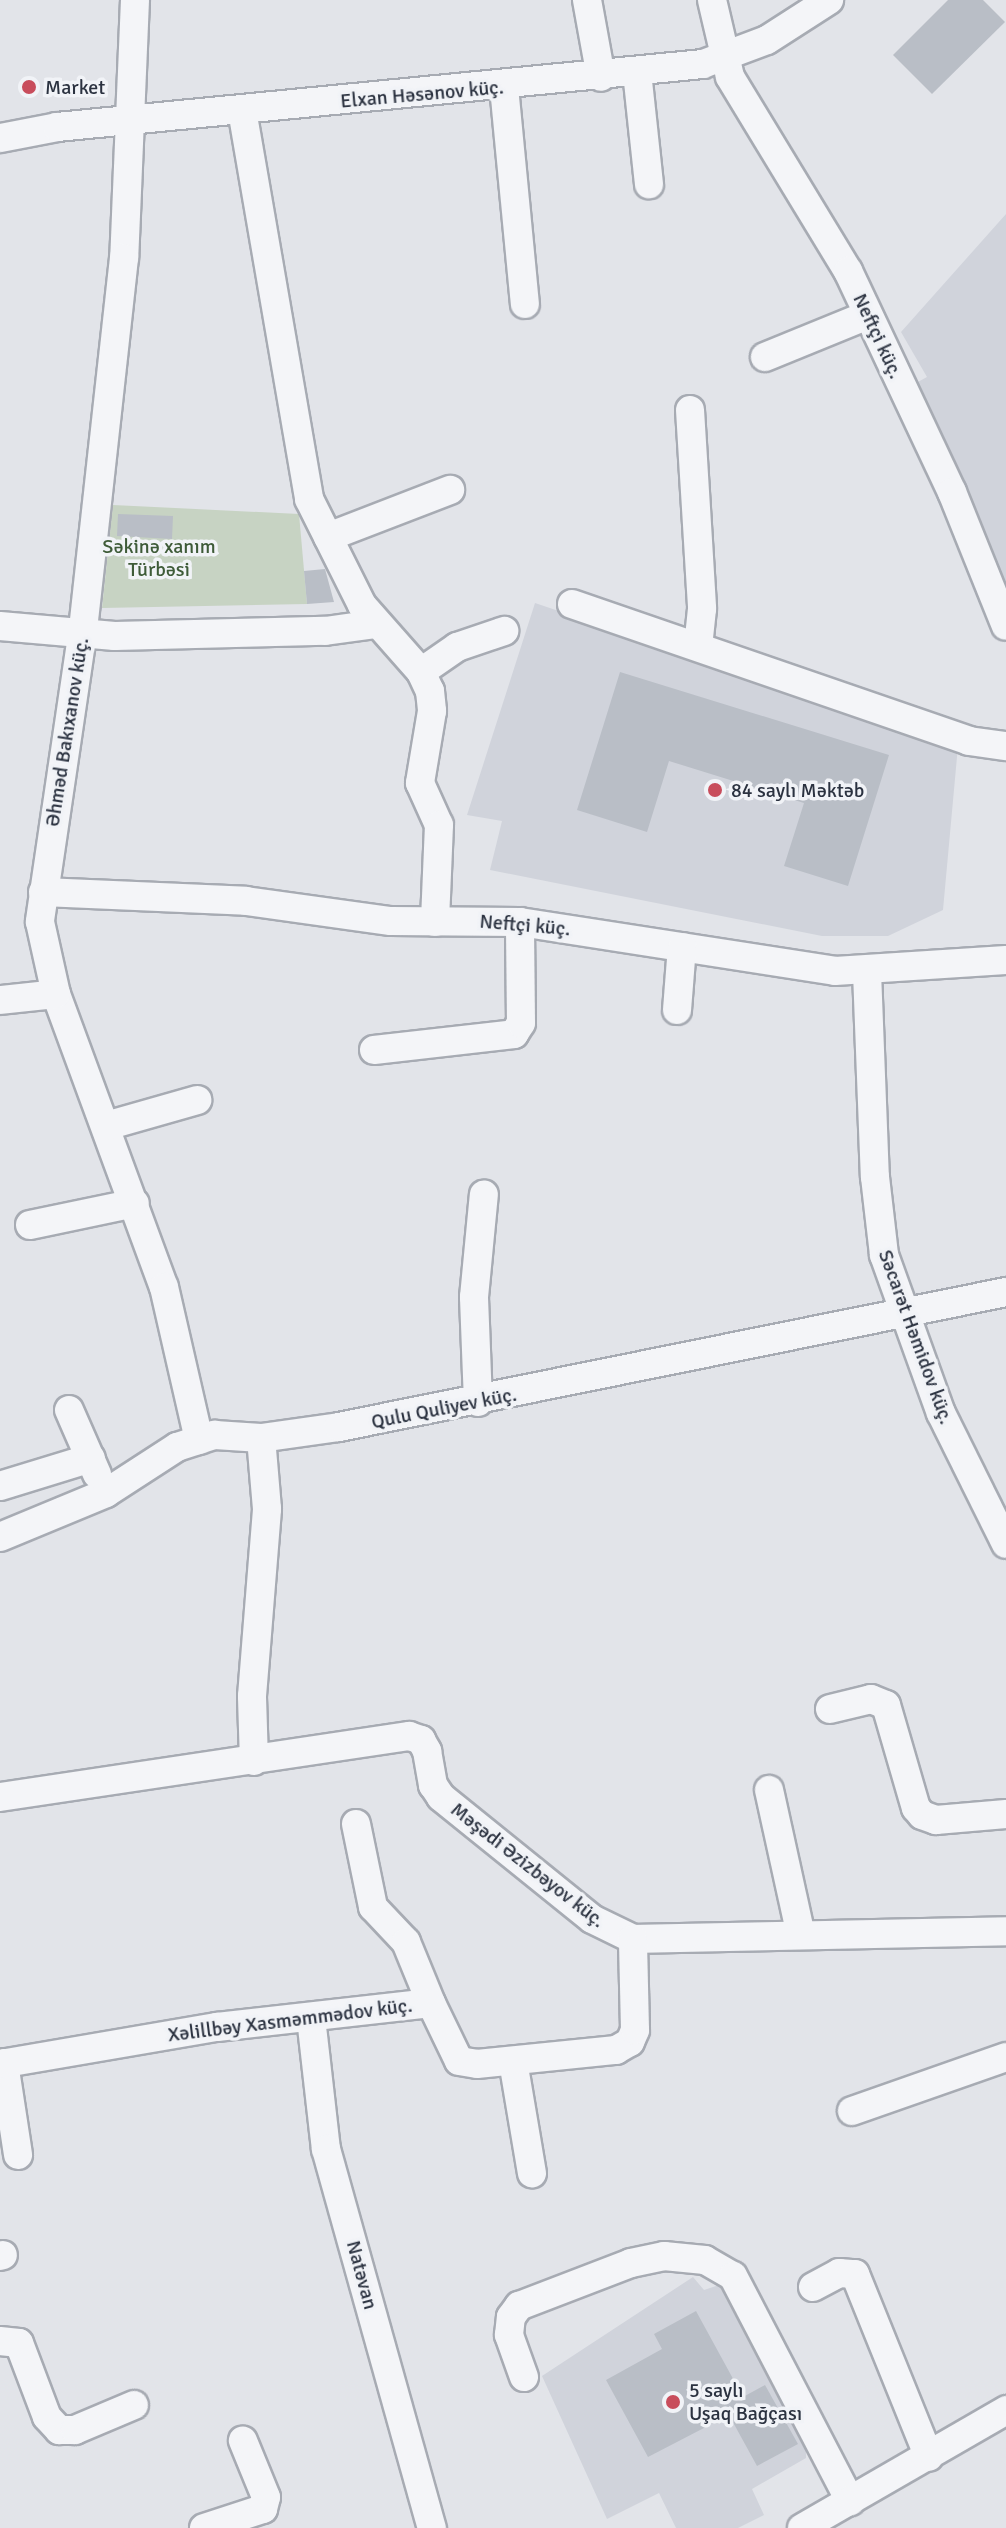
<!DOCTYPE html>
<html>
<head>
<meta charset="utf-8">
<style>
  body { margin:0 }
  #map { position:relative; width:1006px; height:2528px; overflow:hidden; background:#e2e4e9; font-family:Signika,sans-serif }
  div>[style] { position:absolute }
  .built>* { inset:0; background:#d0d3db }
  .green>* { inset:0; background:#c7d3c3 }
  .building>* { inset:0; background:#b9bec6 }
  .roads { filter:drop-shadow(2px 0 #a7abb3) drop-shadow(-2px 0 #a7abb3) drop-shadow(0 2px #a7abb3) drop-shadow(0 -2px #a7abb3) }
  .minor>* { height:28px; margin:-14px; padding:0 14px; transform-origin:14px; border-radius:14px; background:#f4f5f8 }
  .dots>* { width:22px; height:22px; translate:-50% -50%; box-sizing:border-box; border:4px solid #f1f3f7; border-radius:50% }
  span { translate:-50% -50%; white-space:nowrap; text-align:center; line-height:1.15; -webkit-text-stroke:7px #f1f3f7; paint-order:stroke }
  .poi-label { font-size:20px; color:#2b3240 }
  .left { translate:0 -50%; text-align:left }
  .street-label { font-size:20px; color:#2b3240 }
  .park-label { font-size:20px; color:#3e5b38 }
</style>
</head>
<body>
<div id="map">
  <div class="built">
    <div style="clip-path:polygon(1006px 214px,1006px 592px,916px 383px,927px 377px,901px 332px)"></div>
    <div style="clip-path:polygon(535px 603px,958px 746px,943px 910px,888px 936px,822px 936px,490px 870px,502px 821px,467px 815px)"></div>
    <div style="clip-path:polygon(693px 2277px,704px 2290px,725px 2283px,806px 2429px,806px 2458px,752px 2489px,764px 2515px,738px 2528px,676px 2528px,659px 2493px,607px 2519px,542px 2376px)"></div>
  </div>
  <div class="green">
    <div style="clip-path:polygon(113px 505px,299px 514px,307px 604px,102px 608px)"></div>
  </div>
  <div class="building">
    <div style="clip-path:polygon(948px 0,983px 0,1005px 22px,932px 94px,893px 55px)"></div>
    <div style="clip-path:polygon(118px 514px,173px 516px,172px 539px,117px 536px)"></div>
    <div style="clip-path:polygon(325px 569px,334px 602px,307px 604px,304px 571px)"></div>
    <div style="clip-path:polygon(620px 672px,889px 755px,848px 886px,784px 866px,804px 803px,669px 761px,647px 832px,577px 810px)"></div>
    <div style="clip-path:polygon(696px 2311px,743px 2397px,765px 2385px,798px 2444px,757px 2466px,729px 2415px,648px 2457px,606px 2380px,662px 2349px,654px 2334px)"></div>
  </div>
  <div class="roads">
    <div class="minor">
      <div style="left:135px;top:0;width:258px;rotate:92.4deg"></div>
      <div style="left:124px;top:258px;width:380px;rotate:96.3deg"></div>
      <div style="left:82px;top:636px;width:289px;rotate:98.4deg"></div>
      <div style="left:40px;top:922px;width:74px;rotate:77.5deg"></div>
      <div style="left:56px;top:994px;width:312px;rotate:69.8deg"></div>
      <div style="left:164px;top:1287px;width:157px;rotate:77.1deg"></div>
      <div style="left:587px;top:0;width:78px;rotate:79.7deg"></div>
      <div style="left:712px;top:0;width:79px;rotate:76.8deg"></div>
      <div style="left:730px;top:77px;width:227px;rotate:58.7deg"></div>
      <div style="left:848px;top:271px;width:244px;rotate:64.8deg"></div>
      <div style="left:952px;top:492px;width:144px;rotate:68.1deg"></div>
      <div style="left:637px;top:72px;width:113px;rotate:83.9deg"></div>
      <div style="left:504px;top:87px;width:218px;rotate:84.5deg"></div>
      <div style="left:242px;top:110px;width:395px;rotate:80.2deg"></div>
      <div style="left:309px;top:499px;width:119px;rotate:63.4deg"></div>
      <div style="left:362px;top:605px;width:89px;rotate:48.6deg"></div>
      <div style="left:421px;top:672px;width:21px;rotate:65deg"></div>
      <div style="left:430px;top:691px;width:20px;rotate:84deg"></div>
      <div style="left:432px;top:711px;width:73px;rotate:99.5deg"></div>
      <div style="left:420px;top:783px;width:46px;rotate:65.7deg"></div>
      <div style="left:439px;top:825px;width:97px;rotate:92.4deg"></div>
      <div style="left:0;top:138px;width:58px;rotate:-10.9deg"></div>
      <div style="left:57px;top:127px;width:649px;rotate:-5.57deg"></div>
      <div style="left:703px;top:64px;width:68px;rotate:-20.6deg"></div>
      <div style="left:767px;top:40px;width:74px;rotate:-32.8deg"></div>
      <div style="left:765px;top:357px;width:111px;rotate:-22.2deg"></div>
      <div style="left:690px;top:410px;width:199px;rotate:86.5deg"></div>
      <div style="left:702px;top:609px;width:36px;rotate:96deg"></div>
      <div style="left:328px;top:537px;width:131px;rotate:-21.1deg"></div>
      <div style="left:572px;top:604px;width:420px;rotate:19deg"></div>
      <div style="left:969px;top:741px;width:37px;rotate:8deg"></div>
      <div style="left:0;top:626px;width:115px;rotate:5deg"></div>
      <div style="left:115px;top:636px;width:210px;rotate:-1.4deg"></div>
      <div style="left:325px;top:631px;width:50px;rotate:-8deg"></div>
      <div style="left:421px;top:672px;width:44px;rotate:-34.8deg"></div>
      <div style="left:457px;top:647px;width:50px;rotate:-18.8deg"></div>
      <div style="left:43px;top:892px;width:203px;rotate:2.5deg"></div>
      <div style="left:246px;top:901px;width:146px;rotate:7.9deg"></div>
      <div style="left:391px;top:921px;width:129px;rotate:0.4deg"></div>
      <div style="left:520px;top:922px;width:319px;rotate:8.8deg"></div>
      <div style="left:835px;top:971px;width:171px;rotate:-3.7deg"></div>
      <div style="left:867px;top:972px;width:205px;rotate:87.8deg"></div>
      <div style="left:875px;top:1177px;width:79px;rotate:83.4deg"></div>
      <div style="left:884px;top:1255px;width:168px;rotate:70.2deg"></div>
      <div style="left:941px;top:1413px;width:146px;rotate:63.6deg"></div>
      <div style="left:0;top:1000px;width:56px;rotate:-6.1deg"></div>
      <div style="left:677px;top:1010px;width:63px;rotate:-85.5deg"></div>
      <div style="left:374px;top:1050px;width:141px;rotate:-6.5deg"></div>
      <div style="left:514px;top:1034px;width:13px;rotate:-58deg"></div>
      <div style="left:521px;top:1023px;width:101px;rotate:-90.6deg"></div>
      <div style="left:106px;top:1126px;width:95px;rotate:-15.9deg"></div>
      <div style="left:30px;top:1225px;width:107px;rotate:-11.8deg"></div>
      <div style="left:478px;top:1402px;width:105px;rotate:-92.2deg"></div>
      <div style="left:474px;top:1297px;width:103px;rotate:-84.5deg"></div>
      <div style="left:69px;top:1410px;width:70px;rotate:66.4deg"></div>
      <div style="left:0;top:1486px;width:95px;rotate:-17.1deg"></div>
      <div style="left:0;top:1537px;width:115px;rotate:-22.5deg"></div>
      <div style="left:106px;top:1493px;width:85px;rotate:-32.9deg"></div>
      <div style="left:177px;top:1447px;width:40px;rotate:-18deg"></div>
      <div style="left:215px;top:1435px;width:46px;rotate:3.7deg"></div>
      <div style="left:261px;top:1438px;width:79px;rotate:-8deg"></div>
      <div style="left:339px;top:1427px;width:681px;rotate:-11.44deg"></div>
      <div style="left:830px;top:1709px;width:42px;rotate:-13.7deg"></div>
      <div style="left:871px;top:1699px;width:16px;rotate:22deg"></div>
      <div style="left:886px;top:1705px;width:107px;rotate:73.8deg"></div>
      <div style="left:916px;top:1808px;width:9px;rotate:49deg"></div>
      <div style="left:922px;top:1815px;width:15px;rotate:20deg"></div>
      <div style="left:936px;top:1820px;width:70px;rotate:-4.9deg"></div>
      <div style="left:254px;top:1761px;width:65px;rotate:-91.8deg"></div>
      <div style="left:252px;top:1696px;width:188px;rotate:-85.4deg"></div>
      <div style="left:267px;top:1509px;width:71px;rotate:-94.8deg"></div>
      <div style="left:769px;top:1790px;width:148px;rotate:77.6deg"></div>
      <div style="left:0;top:1797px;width:414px;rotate:-8.5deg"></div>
      <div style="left:409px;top:1736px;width:13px;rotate:18deg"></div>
      <div style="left:421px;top:1740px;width:13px;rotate:61deg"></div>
      <div style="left:427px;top:1751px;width:35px;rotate:80deg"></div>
      <div style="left:433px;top:1785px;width:14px;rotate:56deg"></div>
      <div style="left:441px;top:1797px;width:194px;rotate:38.9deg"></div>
      <div style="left:592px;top:1919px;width:46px;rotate:26deg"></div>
      <div style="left:633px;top:1939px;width:373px;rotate:-1.2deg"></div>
      <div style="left:356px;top:1824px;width:85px;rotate:78.4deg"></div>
      <div style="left:373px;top:1907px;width:48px;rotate:46.7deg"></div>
      <div style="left:406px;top:1942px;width:66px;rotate:67.7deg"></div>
      <div style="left:311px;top:2018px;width:132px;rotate:83.5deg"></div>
      <div style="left:326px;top:2149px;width:394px;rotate:74.4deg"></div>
      <div style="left:513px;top:2061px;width:114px;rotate:80.4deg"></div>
      <div style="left:4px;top:2063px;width:93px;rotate:81.3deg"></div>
      <div style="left:0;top:2064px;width:220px;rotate:-9.7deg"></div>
      <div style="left:217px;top:2027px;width:215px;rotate:-6.4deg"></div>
      <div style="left:431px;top:2003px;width:64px;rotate:64.2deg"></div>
      <div style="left:459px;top:2061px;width:18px;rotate:9deg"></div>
      <div style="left:477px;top:2064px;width:140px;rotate:-5.8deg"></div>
      <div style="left:616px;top:2050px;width:16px;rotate:-30deg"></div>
      <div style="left:630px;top:2042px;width:13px;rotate:-67deg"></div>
      <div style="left:635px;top:2030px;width:91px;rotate:-91.3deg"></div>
      <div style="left:852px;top:2111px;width:163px;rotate:-19.3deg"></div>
      <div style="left:0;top:2256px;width:3px;rotate:-18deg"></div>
      <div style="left:813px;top:2287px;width:30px;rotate:-28deg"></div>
      <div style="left:839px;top:2273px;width:16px;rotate:4deg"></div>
      <div style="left:855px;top:2274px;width:197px;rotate:68deg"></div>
      <div style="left:0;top:2341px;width:19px;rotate:6deg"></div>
      <div style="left:19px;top:2343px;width:79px;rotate:69.3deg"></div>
      <div style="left:47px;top:2417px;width:18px;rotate:47deg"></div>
      <div style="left:59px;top:2430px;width:16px"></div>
      <div style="left:75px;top:2430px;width:64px;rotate:-23deg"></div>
      <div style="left:524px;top:2377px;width:45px;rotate:-109.7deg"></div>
      <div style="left:509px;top:2335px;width:18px;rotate:-84deg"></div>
      <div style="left:511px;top:2317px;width:14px;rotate:-54deg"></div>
      <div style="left:519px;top:2306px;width:120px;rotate:-21deg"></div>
      <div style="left:631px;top:2263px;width:34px;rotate:-12deg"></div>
      <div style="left:664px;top:2256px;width:41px;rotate:5.6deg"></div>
      <div style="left:705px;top:2260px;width:32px;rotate:30deg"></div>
      <div style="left:733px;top:2276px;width:254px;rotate:62.5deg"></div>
      <div style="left:204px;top:2528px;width:62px;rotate:-17.9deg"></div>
      <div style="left:263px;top:2509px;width:12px;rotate:-76deg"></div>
      <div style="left:266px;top:2497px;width:61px;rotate:-112.3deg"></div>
      <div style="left:802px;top:2528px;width:236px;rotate:-30deg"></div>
    </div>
  </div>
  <div class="dots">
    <div style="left:29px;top:87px;background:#c84d5c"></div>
    <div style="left:715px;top:790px;background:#c84d5c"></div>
    <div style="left:673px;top:2402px;background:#c84d5c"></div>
  </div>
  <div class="poi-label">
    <span class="left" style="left:45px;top:87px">Market</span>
    <span class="left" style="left:731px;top:790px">84 saylı Məktəb</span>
    <span class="left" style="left:689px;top:2402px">5 saylı<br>Uşaq Bağçası</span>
  </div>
  <div class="street-label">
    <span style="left:422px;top:94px;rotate:-5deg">Elxan Həsənov küç.</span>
    <span style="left:878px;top:336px;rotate:65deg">Neftçi küç.</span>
    <span style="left:67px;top:732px;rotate:-81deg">Əhməd Bakıxanov küç.</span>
    <span style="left:525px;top:925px;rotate:5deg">Neftçi küç.</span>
    <span style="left:916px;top:1337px;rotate:70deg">Səcarət Həmidov küç.</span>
    <span style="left:444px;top:1408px;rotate:-11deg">Qulu Quliyev küç.</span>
    <span style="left:528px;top:1865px;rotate:38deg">Məşədi Əzizbəyov küç.</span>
    <span style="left:290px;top:2020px;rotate:-7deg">Xəlillbəy Xasməmmədov küç.</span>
    <span style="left:362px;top:2275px;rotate:75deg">Natəvan</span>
  </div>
  <div class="park-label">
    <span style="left:159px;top:558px">Səkinə xanım<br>Türbəsi</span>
  </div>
</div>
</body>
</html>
